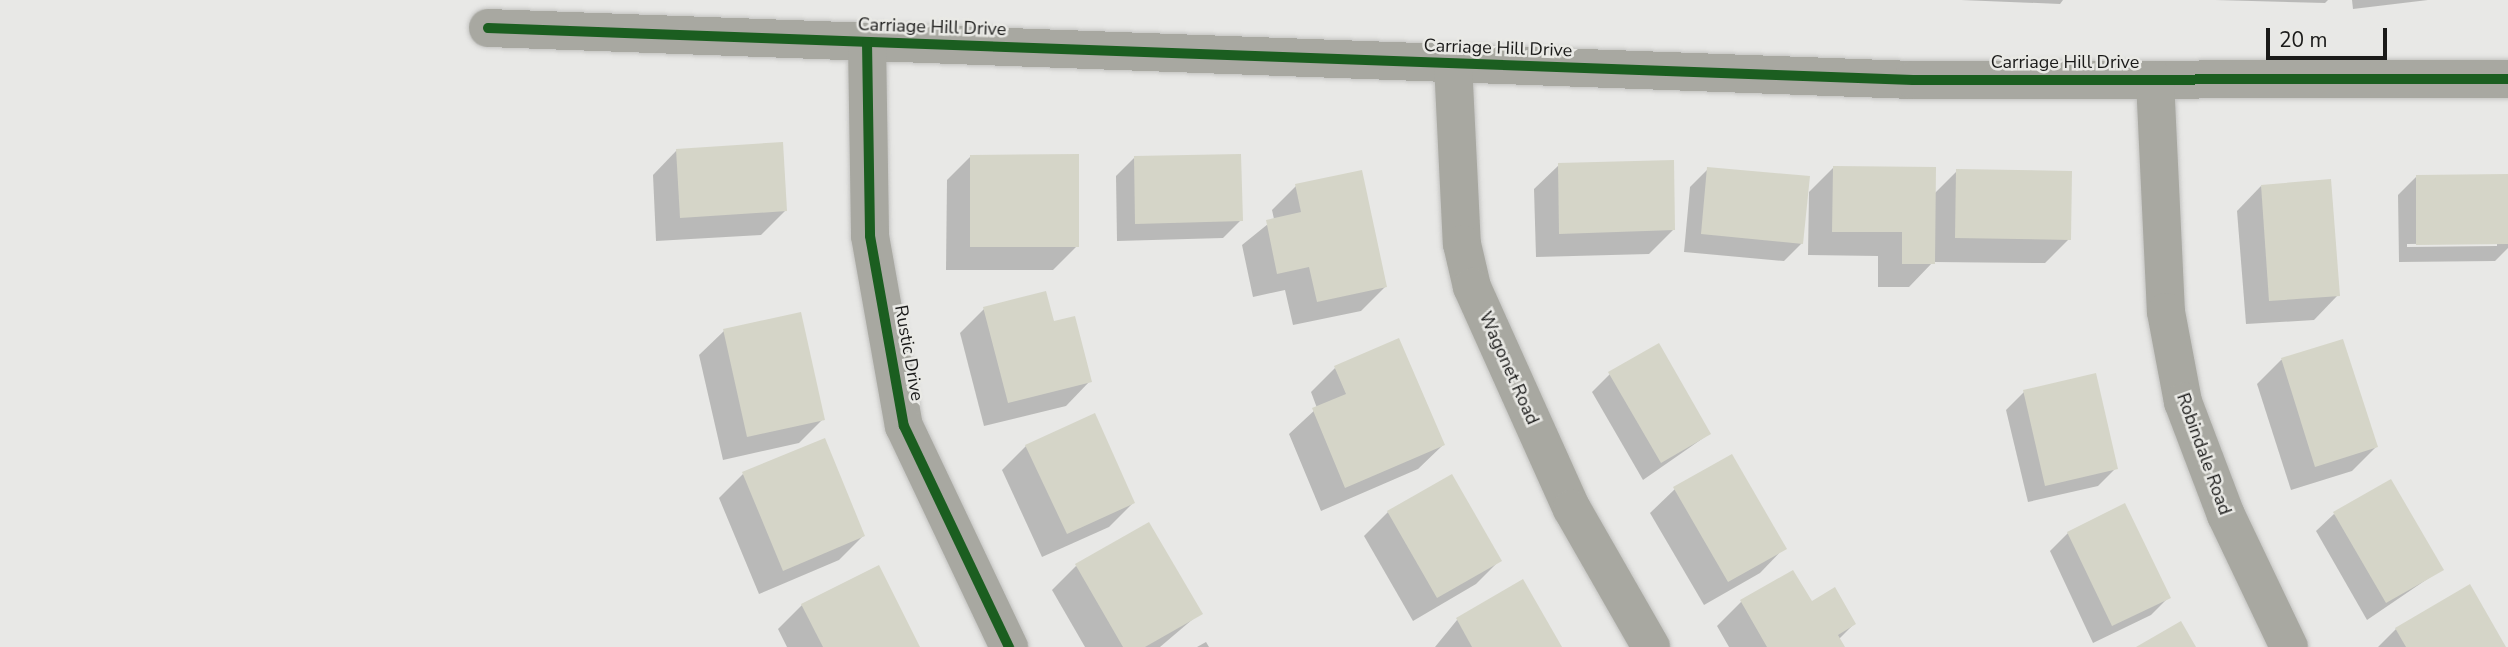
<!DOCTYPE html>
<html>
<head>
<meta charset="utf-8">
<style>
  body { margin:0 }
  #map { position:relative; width:2508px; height:647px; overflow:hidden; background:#e8e8e6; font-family:"Nunito Sans",sans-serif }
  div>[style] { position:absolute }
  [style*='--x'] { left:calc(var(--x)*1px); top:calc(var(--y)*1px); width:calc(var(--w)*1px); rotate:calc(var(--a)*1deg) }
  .shadow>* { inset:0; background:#0003 }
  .building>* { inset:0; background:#d5d5c8 }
  .roads { filter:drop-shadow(0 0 2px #c3c3c1) drop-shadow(0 0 2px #c3c3c1) }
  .street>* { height:38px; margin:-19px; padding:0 19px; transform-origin:19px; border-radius:19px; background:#a8a8a1 }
  .cycleway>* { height:10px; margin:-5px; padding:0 5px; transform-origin:5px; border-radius:5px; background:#1b5e20 }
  span { translate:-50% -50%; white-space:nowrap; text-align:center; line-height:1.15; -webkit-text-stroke:5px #e9e9e5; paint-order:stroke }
  .street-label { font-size:18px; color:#1a1a19 }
  .scale { position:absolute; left:2266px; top:28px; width:121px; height:32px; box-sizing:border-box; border:4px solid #1a1a19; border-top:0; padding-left:9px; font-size:21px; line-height:24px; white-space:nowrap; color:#1a1a19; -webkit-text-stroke:5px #e9e9e5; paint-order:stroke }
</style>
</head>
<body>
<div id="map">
  <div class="shadow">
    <i style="clip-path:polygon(1961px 0,2063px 0,2060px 4px)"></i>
    <i style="clip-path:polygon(2215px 0,2328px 0,2325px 3px)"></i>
    <i style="clip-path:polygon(2352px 0,2428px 0,2353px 9px)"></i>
    <i style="clip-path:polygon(677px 150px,785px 211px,761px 235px,656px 241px,653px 175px)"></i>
    <i style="clip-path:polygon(971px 156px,1077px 246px,1053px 270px,946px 270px,947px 180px)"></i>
    <i style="clip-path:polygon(1134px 158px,1241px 220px,1223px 238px,1117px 241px,1116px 176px)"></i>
    <i style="clip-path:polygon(1559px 165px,1673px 230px,1649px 254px,1536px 257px,1534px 189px)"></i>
    <i style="clip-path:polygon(1833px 168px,1934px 194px,1957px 171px,2069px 239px,2045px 263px,1933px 262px,1909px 287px,1878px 287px,1878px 256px,1808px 255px,1809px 192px)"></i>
    <i style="clip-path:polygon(1708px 169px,1802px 243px,1784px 261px,1684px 252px,1690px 187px)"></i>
    <i style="clip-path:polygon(evenodd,2508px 176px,2508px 248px,2495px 261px,2399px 262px,2398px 195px,2416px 177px,2508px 176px,2497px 243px,2497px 246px,2407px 247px,2407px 244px,2497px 243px)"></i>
    <i style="clip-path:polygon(1296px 186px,1385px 287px,1361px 311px,1293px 325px,1285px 290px,1253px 297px,1242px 245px,1274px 219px,1272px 210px)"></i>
    <i style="clip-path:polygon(2261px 186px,2338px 295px,2314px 320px,2246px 324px,2237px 211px)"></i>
    <i style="clip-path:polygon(984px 309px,1053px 323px,1090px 381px,1066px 406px,984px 426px,960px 333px)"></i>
    <i style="clip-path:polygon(724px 331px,823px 419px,799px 443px,723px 460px,699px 355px)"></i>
    <i style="clip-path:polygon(2342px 341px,2376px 447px,2352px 471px,2291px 490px,2257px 384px,2281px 360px)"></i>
    <i style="clip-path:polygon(1335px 368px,1443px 445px,1418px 469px,1321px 511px,1289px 434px,1317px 408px,1311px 392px)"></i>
    <i style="clip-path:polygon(1610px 374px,1709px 434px,1643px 480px,1592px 392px)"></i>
    <i style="clip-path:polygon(2024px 392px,2116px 468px,2098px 486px,2028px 502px,2006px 410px)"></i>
    <i style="clip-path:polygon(1026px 446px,1133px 503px,1109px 527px,1042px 557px,1002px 470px)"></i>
    <i style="clip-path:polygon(743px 474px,863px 536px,839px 560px,759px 594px,719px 498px)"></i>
    <i style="clip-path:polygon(1675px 489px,1784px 548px,1760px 573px,1704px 605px,1650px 513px)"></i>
    <i style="clip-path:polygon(1388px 512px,1500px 560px,1476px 584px,1413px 621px,1364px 536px)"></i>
    <i style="clip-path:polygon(2334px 514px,2442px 569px,2367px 620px,2316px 531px)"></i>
    <i style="clip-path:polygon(2068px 533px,2169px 597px,2151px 615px,2093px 643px,2050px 551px)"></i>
    <i style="clip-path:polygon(1076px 566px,1200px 613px,1160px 647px,1085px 647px,1052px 590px)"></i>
    <i style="clip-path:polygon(1523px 582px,1560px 647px,1435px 647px,1457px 620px)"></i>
    <i style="clip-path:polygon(1741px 602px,1811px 603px,1854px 624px,1838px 640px,1843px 647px,1729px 647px,1717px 626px)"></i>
    <i style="clip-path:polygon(802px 605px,918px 647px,787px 647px,778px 629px)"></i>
    <i style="clip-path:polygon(2396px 629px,2504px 647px,2378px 647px)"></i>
    <i style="clip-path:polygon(1206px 642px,1209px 647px,1197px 647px)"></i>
  </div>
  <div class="building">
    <i style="clip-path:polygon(783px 142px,787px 211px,680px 218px,676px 149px)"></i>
    <i style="clip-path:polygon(1079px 154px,1079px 247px,970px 247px,970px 155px)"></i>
    <i style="clip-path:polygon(1241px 154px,1243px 221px,1135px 224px,1134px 156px)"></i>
    <i style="clip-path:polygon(1674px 160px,1675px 230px,1559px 234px,1558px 163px)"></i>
    <i style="clip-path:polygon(1833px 166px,1936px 167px,1935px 264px,1902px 264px,1902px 232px,1832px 232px)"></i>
    <i style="clip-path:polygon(1707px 167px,1810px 176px,1803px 244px,1701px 234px)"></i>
    <i style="clip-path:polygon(1956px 169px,2072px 171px,2071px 240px,1955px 238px)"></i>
    <i style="clip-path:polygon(1362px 170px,1387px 287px,1317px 302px,1309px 267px,1277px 274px,1266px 220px,1301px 212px,1295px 184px)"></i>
    <i style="clip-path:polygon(2508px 174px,2508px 244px,2416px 245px,2416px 175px)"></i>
    <i style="clip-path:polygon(2331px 179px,2340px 296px,2269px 301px,2261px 185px)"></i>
    <i style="clip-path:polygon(1046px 291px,1054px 321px,1075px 316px,1092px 382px,1008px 403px,983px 307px)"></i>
    <i style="clip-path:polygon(801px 312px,825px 420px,747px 437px,723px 329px)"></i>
    <i style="clip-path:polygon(1399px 338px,1445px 445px,1345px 488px,1312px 408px,1346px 394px,1334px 366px)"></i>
    <i style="clip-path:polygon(2343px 339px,2378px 447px,2315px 467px,2281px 358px)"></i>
    <i style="clip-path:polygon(1659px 343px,1711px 434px,1661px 463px,1608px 372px)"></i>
    <i style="clip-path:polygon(2096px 373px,2118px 469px,2045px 486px,2023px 390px)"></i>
    <i style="clip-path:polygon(1095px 413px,1135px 503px,1067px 534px,1025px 445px)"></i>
    <i style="clip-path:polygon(825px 438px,865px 536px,783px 571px,742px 472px)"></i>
    <i style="clip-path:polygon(1732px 454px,1787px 549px,1728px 582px,1673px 487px)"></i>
    <i style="clip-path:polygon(1452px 474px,1502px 561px,1437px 598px,1387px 511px)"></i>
    <i style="clip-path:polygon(2391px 479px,2444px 570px,2386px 603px,2333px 512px)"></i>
    <i style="clip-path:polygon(2125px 503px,2171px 598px,2112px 626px,2067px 532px)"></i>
    <i style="clip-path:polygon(1149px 522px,1203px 614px,1145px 647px,1123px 647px,1075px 564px)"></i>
    <i style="clip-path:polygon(879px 565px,920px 647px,823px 647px,801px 604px)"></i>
    <i style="clip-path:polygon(1793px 570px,1812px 601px,1835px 587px,1856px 624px,1838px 635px,1845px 647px,1767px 647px,1740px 600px)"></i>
    <i style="clip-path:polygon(1523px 579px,1562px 647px,1472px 647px,1456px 618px)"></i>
    <i style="clip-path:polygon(2470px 584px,2506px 647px,2406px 647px,2395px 628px)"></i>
    <i style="clip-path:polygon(2181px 621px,2196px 647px,2136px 647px)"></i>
  </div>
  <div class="roads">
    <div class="street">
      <i style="--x:488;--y:28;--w:1426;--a:2.09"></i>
      <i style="--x:1913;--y:80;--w:595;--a:-0.1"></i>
      <i style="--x:867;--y:42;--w:194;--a:89.1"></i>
      <i style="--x:870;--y:236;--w:193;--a:79.9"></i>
      <i style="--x:904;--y:426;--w:245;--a:64.6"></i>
      <i style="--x:1453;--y:63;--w:181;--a:87.2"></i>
      <i style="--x:1462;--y:244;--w:44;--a:76.9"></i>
      <i style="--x:1472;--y:287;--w:243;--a:65.8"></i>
      <i style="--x:1572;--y:509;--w:159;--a:60.2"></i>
      <i style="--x:2155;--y:80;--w:232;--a:87.3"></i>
      <i style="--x:2166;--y:312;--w:92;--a:79.3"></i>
      <i style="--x:2183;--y:402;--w:121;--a:69.2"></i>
      <i style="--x:2226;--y:515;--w:146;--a:64.5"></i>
    </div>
  </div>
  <div class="cycleway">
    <i style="--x:488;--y:28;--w:1426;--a:2.09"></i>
    <i style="--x:1913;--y:80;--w:595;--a:-0.1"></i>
    <i style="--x:867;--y:42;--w:194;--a:89.1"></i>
    <i style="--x:870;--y:236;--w:193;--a:79.9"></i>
    <i style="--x:904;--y:426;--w:245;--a:64.6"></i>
  </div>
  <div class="street-label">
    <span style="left:932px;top:27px;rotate:2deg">Carriage Hill Drive</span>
    <span style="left:1498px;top:48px;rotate:2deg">Carriage Hill Drive</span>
    <span style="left:2065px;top:62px">Carriage Hill Drive</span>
    <span style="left:909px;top:353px;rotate:80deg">Rustic Drive</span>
    <span style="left:1509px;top:368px;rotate:66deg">Wagonet Road</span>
    <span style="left:2204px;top:454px;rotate:70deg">Robindale Road</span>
  </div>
  <div class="scale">20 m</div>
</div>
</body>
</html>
